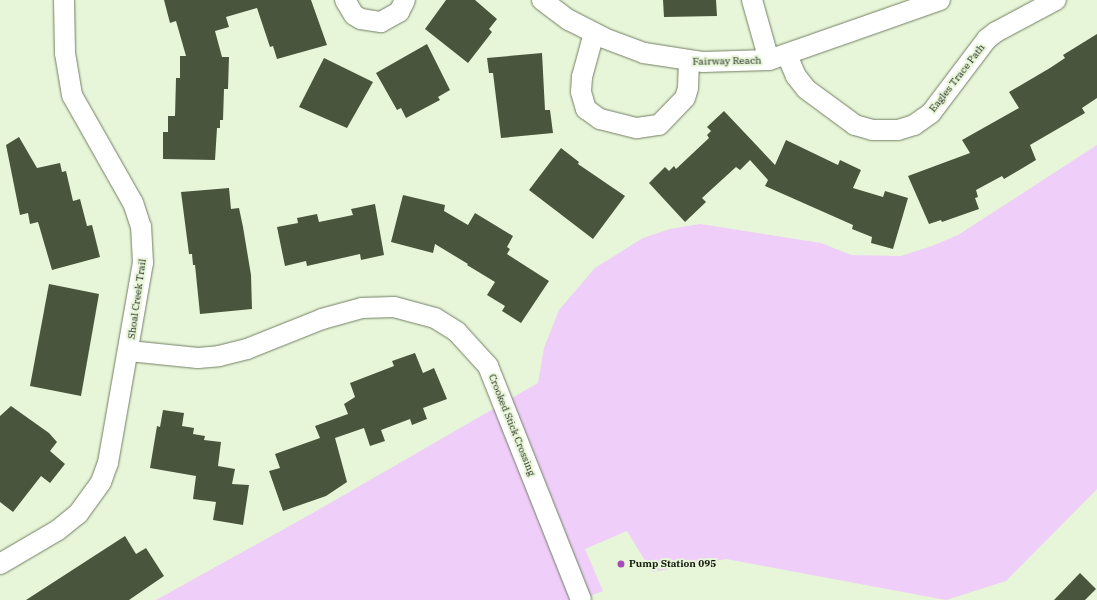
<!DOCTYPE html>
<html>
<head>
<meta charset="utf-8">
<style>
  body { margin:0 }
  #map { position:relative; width:1097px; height:600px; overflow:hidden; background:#e7f6d8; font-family:"IBM Plex Serif",serif }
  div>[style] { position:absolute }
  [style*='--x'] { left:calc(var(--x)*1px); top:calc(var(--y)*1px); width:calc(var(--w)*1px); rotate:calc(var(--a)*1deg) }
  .green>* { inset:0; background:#efcef9 }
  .building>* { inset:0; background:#4a553d }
  .roads { filter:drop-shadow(0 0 1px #727e64) drop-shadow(0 0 1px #727e64) }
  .minor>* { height:20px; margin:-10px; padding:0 10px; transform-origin:10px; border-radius:10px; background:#fff }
  .dots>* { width:11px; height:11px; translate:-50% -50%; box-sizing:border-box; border:2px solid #e7f6d8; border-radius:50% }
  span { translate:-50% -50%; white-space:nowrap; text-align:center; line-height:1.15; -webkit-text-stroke:4px #e7f6d8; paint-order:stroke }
  .street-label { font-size:10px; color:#151a0f }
  .poi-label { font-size:10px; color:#151a0f; font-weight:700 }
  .left { translate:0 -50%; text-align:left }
</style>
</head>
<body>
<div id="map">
  <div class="green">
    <i style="clip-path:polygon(1097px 145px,1097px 489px,1006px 581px,946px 600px,726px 559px,652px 572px,627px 531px,585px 549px,603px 591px,580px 600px,156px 600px,311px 514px,538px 383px,544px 348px,559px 310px,595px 268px,643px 238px,670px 229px,700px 224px,821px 243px,851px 255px,901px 256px,932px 246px,958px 235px)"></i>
  </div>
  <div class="building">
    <i style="clip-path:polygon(164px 0,311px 0,327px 45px,277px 59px,273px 46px,270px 47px,257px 8px,226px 17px,229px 27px,215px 31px,222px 57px,229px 57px,228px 89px,224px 89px,223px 120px,220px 120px,220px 128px,217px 128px,215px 160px,163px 159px,163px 132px,168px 132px,168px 116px,175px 116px,176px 78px,180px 78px,180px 56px,186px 56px,176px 21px,170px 23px)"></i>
    <i style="clip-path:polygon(446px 0,475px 0,497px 19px,489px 29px,492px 32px,468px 63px,425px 29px)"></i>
    <i style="clip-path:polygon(663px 0,716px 0,717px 16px,664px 17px)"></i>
    <i style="clip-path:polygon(1097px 34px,1097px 98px,1082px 108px,1085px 113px,1030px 145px,1036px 160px,1004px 179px,1002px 176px,976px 190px,978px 197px,975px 198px,979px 209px,942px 222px,941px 220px,929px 224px,908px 176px,970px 153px,962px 140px,1019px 108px,1009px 92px,1050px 68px,1065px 58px,1063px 55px)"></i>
    <i style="clip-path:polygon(427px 44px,450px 90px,438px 97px,440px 100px,406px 118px,401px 108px,397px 110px,376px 73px)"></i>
    <i style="clip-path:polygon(542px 53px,545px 110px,550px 110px,553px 133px,501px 138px,493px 73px,489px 73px,487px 58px)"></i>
    <i style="clip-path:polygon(324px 58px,373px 82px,347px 128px,299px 107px)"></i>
    <i style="clip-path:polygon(724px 111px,775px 165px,786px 140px,838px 165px,840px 160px,861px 170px,853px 188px,883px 197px,885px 191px,908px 198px,893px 249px,871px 243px,872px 237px,852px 229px,853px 225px,765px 186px,768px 180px,750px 160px,740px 170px,736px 167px,702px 198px,706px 202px,685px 222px,649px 183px,665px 167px,669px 171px,674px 166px,676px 169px,709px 138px,707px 135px,711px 131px,707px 127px)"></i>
    <i style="clip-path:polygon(19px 137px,37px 168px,60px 163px,62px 172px,66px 171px,73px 201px,80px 199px,87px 226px,92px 225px,100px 257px,52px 270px,38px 222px,30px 224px,28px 213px,20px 215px,6px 145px)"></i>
    <i style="clip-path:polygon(561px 148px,579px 162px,578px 164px,625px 196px,593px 239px,529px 190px)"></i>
    <i style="clip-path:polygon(229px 188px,231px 209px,239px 208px,243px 227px,251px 275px,252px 309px,200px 314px,195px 265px,193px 265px,192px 254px,189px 254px,181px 192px)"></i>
    <i style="clip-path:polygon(403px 195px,445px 205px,444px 211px,468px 225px,475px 213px,513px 236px,507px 247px,510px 249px,507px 254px,549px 281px,521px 323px,502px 311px,505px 306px,487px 295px,495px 282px,467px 265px,468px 264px,435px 244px,433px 253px,391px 242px)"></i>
    <i style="clip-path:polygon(375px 204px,384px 255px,361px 260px,360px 254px,307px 266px,306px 261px,285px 266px,277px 227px,298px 223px,297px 218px,317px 214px,319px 222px,353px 215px,351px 209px)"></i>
    <i style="clip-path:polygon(49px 284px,99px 294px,81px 396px,30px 386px)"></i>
    <i style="clip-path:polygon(415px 353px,423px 373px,434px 368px,447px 399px,423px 408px,427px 419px,412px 425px,410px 419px,381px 430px,385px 441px,370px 446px,364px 428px,335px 438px,347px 482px,326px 496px,283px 511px,269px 471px,280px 468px,275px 454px,320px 438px,315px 426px,348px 414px,344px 404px,355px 397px,350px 383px,394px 366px,392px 361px)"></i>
    <i style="clip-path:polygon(11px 406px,49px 433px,57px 442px,50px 451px,65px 464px,50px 483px,41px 476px,13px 512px,0 502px,0 416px)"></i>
    <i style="clip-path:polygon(163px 410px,184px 413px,182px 426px,194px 428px,193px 434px,205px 436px,204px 440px,221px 442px,218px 466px,235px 469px,232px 484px,249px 485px,243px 525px,213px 520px,216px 502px,193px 499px,196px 476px,150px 468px,157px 426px,160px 427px)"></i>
    <i style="clip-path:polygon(125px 536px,136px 554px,146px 548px,164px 576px,129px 600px,26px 600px)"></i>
    <i style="clip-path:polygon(1080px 573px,1096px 589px,1085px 600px,1054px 600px)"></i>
  </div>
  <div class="roads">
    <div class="minor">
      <i style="--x:345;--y:0;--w:17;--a:59"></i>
      <i style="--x:354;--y:15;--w:8;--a:30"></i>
      <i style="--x:361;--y:19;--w:20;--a:9"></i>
      <i style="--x:381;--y:22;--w:21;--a:-29"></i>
      <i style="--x:399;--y:12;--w:13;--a:-63"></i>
      <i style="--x:542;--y:0;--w:34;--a:37"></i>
      <i style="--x:569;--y:20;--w:39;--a:27"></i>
      <i style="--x:604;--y:38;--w:43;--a:20.6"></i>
      <i style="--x:644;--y:53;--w:60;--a:8.7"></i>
      <i style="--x:703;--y:62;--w:66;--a:-1.7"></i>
      <i style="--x:769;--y:60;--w:181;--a:-19.3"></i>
      <i style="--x:752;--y:0;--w:62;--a:74.2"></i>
      <i style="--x:594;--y:33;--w:46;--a:105.3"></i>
      <i style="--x:582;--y:77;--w:15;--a:94"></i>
      <i style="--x:581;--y:92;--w:18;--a:74"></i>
      <i style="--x:586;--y:109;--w:17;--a:36"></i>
      <i style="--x:600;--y:119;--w:38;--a:14"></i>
      <i style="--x:637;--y:128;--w:22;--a:-8"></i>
      <i style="--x:659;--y:125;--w:37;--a:-46"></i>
      <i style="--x:685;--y:98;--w:10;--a:-73"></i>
      <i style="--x:688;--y:88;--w:26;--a:-88"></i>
      <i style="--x:787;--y:55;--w:23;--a:67"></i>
      <i style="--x:796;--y:76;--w:16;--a:52"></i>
      <i style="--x:806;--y:89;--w:61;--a:36.3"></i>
      <i style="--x:855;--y:125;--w:18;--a:16"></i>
      <i style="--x:872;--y:130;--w:26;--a:0"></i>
      <i style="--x:898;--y:130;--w:17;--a:-17"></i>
      <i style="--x:914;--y:125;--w:21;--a:-35"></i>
      <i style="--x:931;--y:113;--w:93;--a:-52.9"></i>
      <i style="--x:987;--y:39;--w:11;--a:-38"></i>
      <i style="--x:996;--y:32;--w:68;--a:-28.1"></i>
      <i style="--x:129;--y:351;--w:69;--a:5.8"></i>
      <i style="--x:198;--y:358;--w:21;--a:-5"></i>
      <i style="--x:219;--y:356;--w:29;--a:-14"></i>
      <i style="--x:247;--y:349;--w:81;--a:-21.8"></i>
      <i style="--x:322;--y:319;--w:41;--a:-15.4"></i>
      <i style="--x:362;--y:308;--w:32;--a:-2"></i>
      <i style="--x:394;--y:307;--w:42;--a:15"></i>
      <i style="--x:435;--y:318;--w:26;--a:32"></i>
      <i style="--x:457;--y:332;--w:46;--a:47.6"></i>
      <i style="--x:488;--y:366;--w:252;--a:68.3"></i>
      <i style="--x:0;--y:564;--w:67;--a:-30.4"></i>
      <i style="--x:58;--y:530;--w:26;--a:-39"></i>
      <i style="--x:78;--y:514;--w:39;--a:-54"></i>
      <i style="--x:101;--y:482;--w:20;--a:-70"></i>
      <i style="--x:108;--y:463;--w:203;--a:-80.1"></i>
      <i style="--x:143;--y:263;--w:36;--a:-93"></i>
      <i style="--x:141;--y:227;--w:25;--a:-108"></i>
      <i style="--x:133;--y:203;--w:124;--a:-119.5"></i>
      <i style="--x:72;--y:95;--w:43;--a:-99.5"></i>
      <i style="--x:65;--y:53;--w:53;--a:-91.1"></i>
    </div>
  </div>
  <div class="dots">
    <i style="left:621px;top:564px;background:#a44dba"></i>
  </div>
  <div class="street-label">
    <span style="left:727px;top:61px;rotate:-1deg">Fairway Reach</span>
    <span style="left:957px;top:78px;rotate:-52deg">Eagles Trace Path</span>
    <span style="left:137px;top:299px;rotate:-82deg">Shoal Creek Trail</span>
    <span style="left:512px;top:425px;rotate:68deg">Crooked Stick Crossing</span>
  </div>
  <div class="poi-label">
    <span class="left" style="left:629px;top:564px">Pump Station 095</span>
  </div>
</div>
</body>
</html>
